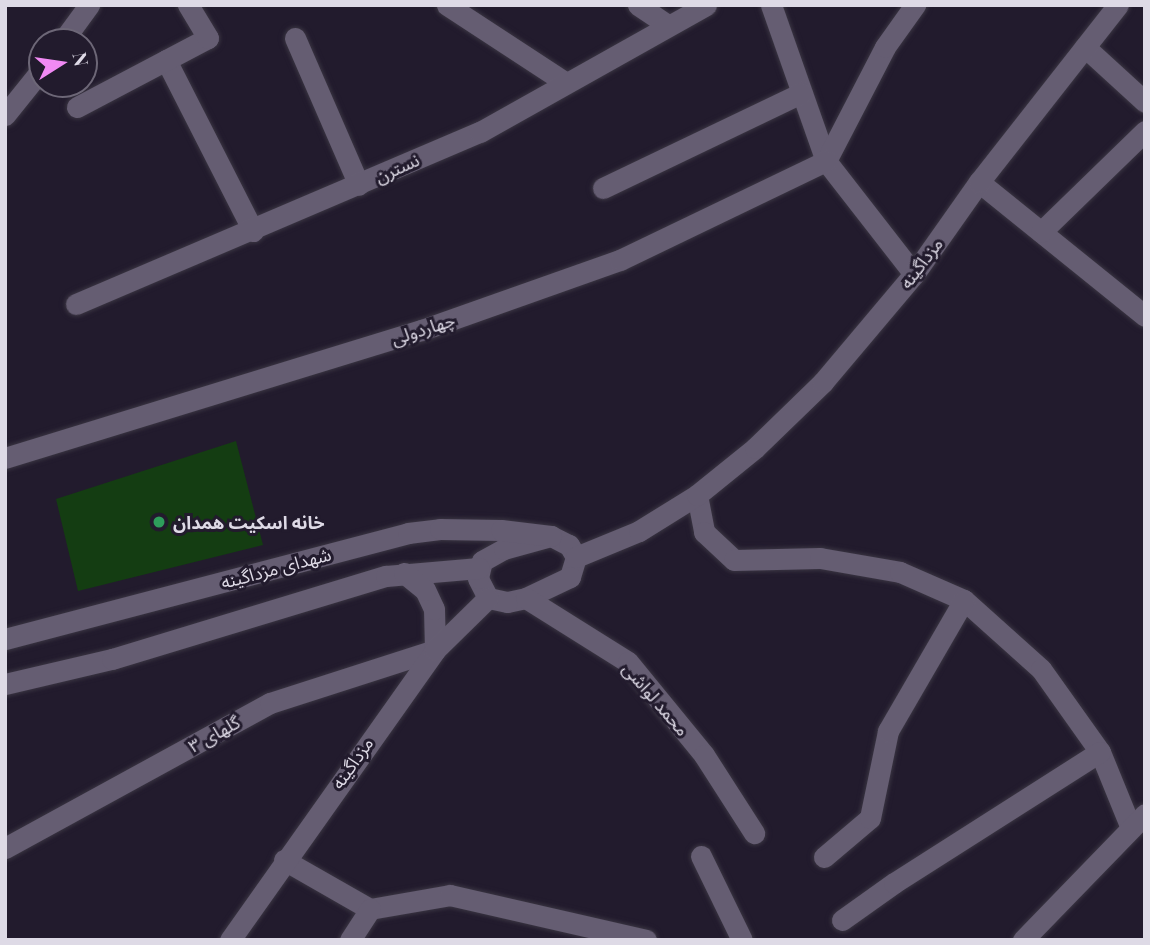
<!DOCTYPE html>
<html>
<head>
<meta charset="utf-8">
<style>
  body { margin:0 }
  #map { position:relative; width:1150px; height:945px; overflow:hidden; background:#221b2d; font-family:"Playfair Display","Noto Sans Arabic",serif }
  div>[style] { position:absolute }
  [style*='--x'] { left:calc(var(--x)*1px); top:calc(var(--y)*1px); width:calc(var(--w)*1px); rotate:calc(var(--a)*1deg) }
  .green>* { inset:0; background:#143d12 }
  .roads { filter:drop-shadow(0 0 2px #3a3542) drop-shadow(0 0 2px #3a3542) }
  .minor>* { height:21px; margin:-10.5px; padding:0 10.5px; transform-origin:10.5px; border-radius:10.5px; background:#655d72 }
  .dots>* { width:19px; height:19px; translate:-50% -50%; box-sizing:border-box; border:4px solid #221b2d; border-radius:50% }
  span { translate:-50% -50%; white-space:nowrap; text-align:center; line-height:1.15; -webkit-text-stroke:6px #221b2d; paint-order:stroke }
  .street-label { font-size:18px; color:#dedae6 }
  .poi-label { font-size:18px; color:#dedae6; font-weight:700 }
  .left { translate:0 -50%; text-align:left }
  .frame { position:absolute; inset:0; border:7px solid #dedae6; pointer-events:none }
  .north { position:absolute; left:28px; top:28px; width:70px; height:70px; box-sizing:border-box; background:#221b2d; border:2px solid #6d6777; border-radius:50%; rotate:78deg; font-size:19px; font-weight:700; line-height:28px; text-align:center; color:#dedae6 }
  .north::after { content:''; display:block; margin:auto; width:24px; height:32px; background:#f18af4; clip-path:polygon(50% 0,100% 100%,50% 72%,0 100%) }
</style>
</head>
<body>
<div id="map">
  <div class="green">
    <i style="clip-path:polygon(236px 441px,263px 545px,78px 591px,56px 499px)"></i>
  </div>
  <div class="roads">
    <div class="minor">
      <i style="--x:447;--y:5;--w:142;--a:33.2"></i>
      <i style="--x:638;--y:5;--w:36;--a:34"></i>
      <i style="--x:771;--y:5;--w:165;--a:70.6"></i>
      <i style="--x:826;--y:161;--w:143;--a:52.1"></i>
      <i style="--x:295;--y:38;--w:160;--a:66.5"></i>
      <i style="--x:62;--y:42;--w:46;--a:-53.9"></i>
      <i style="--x:1085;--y:47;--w:81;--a:42.5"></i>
      <i style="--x:166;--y:60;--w:192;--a:63"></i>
      <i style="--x:77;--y:107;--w:148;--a:-27.8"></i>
      <i style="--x:208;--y:38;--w:39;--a:-121"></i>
      <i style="--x:5;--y:115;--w:59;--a:-51.2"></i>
      <i style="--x:826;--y:161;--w:128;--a:-62.6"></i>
      <i style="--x:885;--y:47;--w:52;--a:-54.5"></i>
      <i style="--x:979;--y:182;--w:213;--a:38.9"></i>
      <i style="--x:603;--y:188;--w:220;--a:-25.6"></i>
      <i style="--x:1041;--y:232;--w:145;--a:-44.2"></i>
      <i style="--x:76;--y:304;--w:439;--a:-23.1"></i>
      <i style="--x:480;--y:132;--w:259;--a:-29.3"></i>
      <i style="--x:5;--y:458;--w:436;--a:-17.1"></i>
      <i style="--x:422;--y:330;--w:210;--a:-19.5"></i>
      <i style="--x:620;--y:260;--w:229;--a:-25.7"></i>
      <i style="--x:697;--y:495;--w:38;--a:79"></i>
      <i style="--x:704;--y:532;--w:41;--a:43"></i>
      <i style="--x:734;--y:560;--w:86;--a:-1.3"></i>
      <i style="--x:820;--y:558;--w:81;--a:9.9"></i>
      <i style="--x:900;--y:572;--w:70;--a:23.6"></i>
      <i style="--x:964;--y:600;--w:103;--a:41.9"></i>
      <i style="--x:1041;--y:669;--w:102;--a:54.6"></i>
      <i style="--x:1100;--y:752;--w:82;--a:67.8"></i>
      <i style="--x:551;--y:536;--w:20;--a:27"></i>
      <i style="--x:569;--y:545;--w:14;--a:60"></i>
      <i style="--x:576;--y:557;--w:21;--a:107"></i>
      <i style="--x:570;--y:577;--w:49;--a:154.5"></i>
      <i style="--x:526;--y:598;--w:19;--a:168"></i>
      <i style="--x:507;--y:602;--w:19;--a:-168"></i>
      <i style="--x:488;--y:598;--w:22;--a:-117"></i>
      <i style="--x:478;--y:578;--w:17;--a:-77"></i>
      <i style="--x:482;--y:561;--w:25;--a:-29"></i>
      <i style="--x:504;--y:549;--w:49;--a:-15.5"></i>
      <i style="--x:576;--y:557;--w:68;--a:-22.4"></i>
      <i style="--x:639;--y:531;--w:68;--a:-31.8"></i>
      <i style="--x:697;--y:495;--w:75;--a:-39"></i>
      <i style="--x:755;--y:448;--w:95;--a:-44.1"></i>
      <i style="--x:823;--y:382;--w:141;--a:-49.9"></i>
      <i style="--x:914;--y:274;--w:113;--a:-54.8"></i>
      <i style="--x:979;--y:182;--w:225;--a:-51.9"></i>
      <i style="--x:526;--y:598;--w:120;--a:32.1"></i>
      <i style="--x:628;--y:662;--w:120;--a:50.7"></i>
      <i style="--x:704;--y:755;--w:93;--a:57.3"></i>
      <i style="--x:5;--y:639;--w:417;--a:-14.7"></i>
      <i style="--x:408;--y:533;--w:32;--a:-7"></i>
      <i style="--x:440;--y:529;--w:61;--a:0.9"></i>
      <i style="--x:501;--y:530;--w:50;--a:6.8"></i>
      <i style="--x:5;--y:684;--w:110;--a:-13.2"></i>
      <i style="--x:112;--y:659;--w:286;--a:-16.9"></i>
      <i style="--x:386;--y:576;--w:93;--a:-4.9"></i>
      <i style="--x:5;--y:848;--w:302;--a:-28.7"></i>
      <i style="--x:270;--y:703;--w:173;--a:-17.8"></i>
      <i style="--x:435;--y:650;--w:41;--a:-91.4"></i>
      <i style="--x:434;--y:609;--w:21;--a:-115"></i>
      <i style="--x:425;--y:590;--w:27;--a:-141"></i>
      <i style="--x:701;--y:856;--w:93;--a:64"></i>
      <i style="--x:824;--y:857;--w:60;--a:-40.3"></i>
      <i style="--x:870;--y:818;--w:89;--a:-78.3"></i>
      <i style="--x:888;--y:731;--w:151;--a:-59.9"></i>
      <i style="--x:284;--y:860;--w:99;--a:29.7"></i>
      <i style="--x:370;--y:909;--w:81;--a:-9.9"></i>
      <i style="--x:450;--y:895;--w:201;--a:12.9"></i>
      <i style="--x:842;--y:920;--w:64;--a:-35.4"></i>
      <i style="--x:894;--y:883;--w:244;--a:-32.5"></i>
      <i style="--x:230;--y:940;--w:355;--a:-54.7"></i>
      <i style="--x:435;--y:650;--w:74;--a:-44.5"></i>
      <i style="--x:350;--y:940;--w:37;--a:-57"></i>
      <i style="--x:1023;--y:940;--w:175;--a:-45.9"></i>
    </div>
  </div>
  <div class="dots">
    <i style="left:159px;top:522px;background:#2e9e5b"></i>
  </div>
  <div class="street-label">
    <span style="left:397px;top:168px;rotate:-24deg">نسترن</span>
    <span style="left:921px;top:263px;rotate:-53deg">مزداگینه</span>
    <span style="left:423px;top:329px;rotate:-18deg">چهاردولی</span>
    <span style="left:276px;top:568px;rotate:-15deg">شهدای مزداگینه</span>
    <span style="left:656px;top:699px;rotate:49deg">محمد لواشی</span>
    <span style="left:214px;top:734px;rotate:-29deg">گلهای ۳</span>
    <span style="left:352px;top:763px;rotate:-55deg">مزداگینه</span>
  </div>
  <div class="poi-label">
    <span class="left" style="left:173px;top:522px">خانه اسكيت همدان</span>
  </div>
  <div class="frame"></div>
  <div class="north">N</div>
</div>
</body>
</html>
